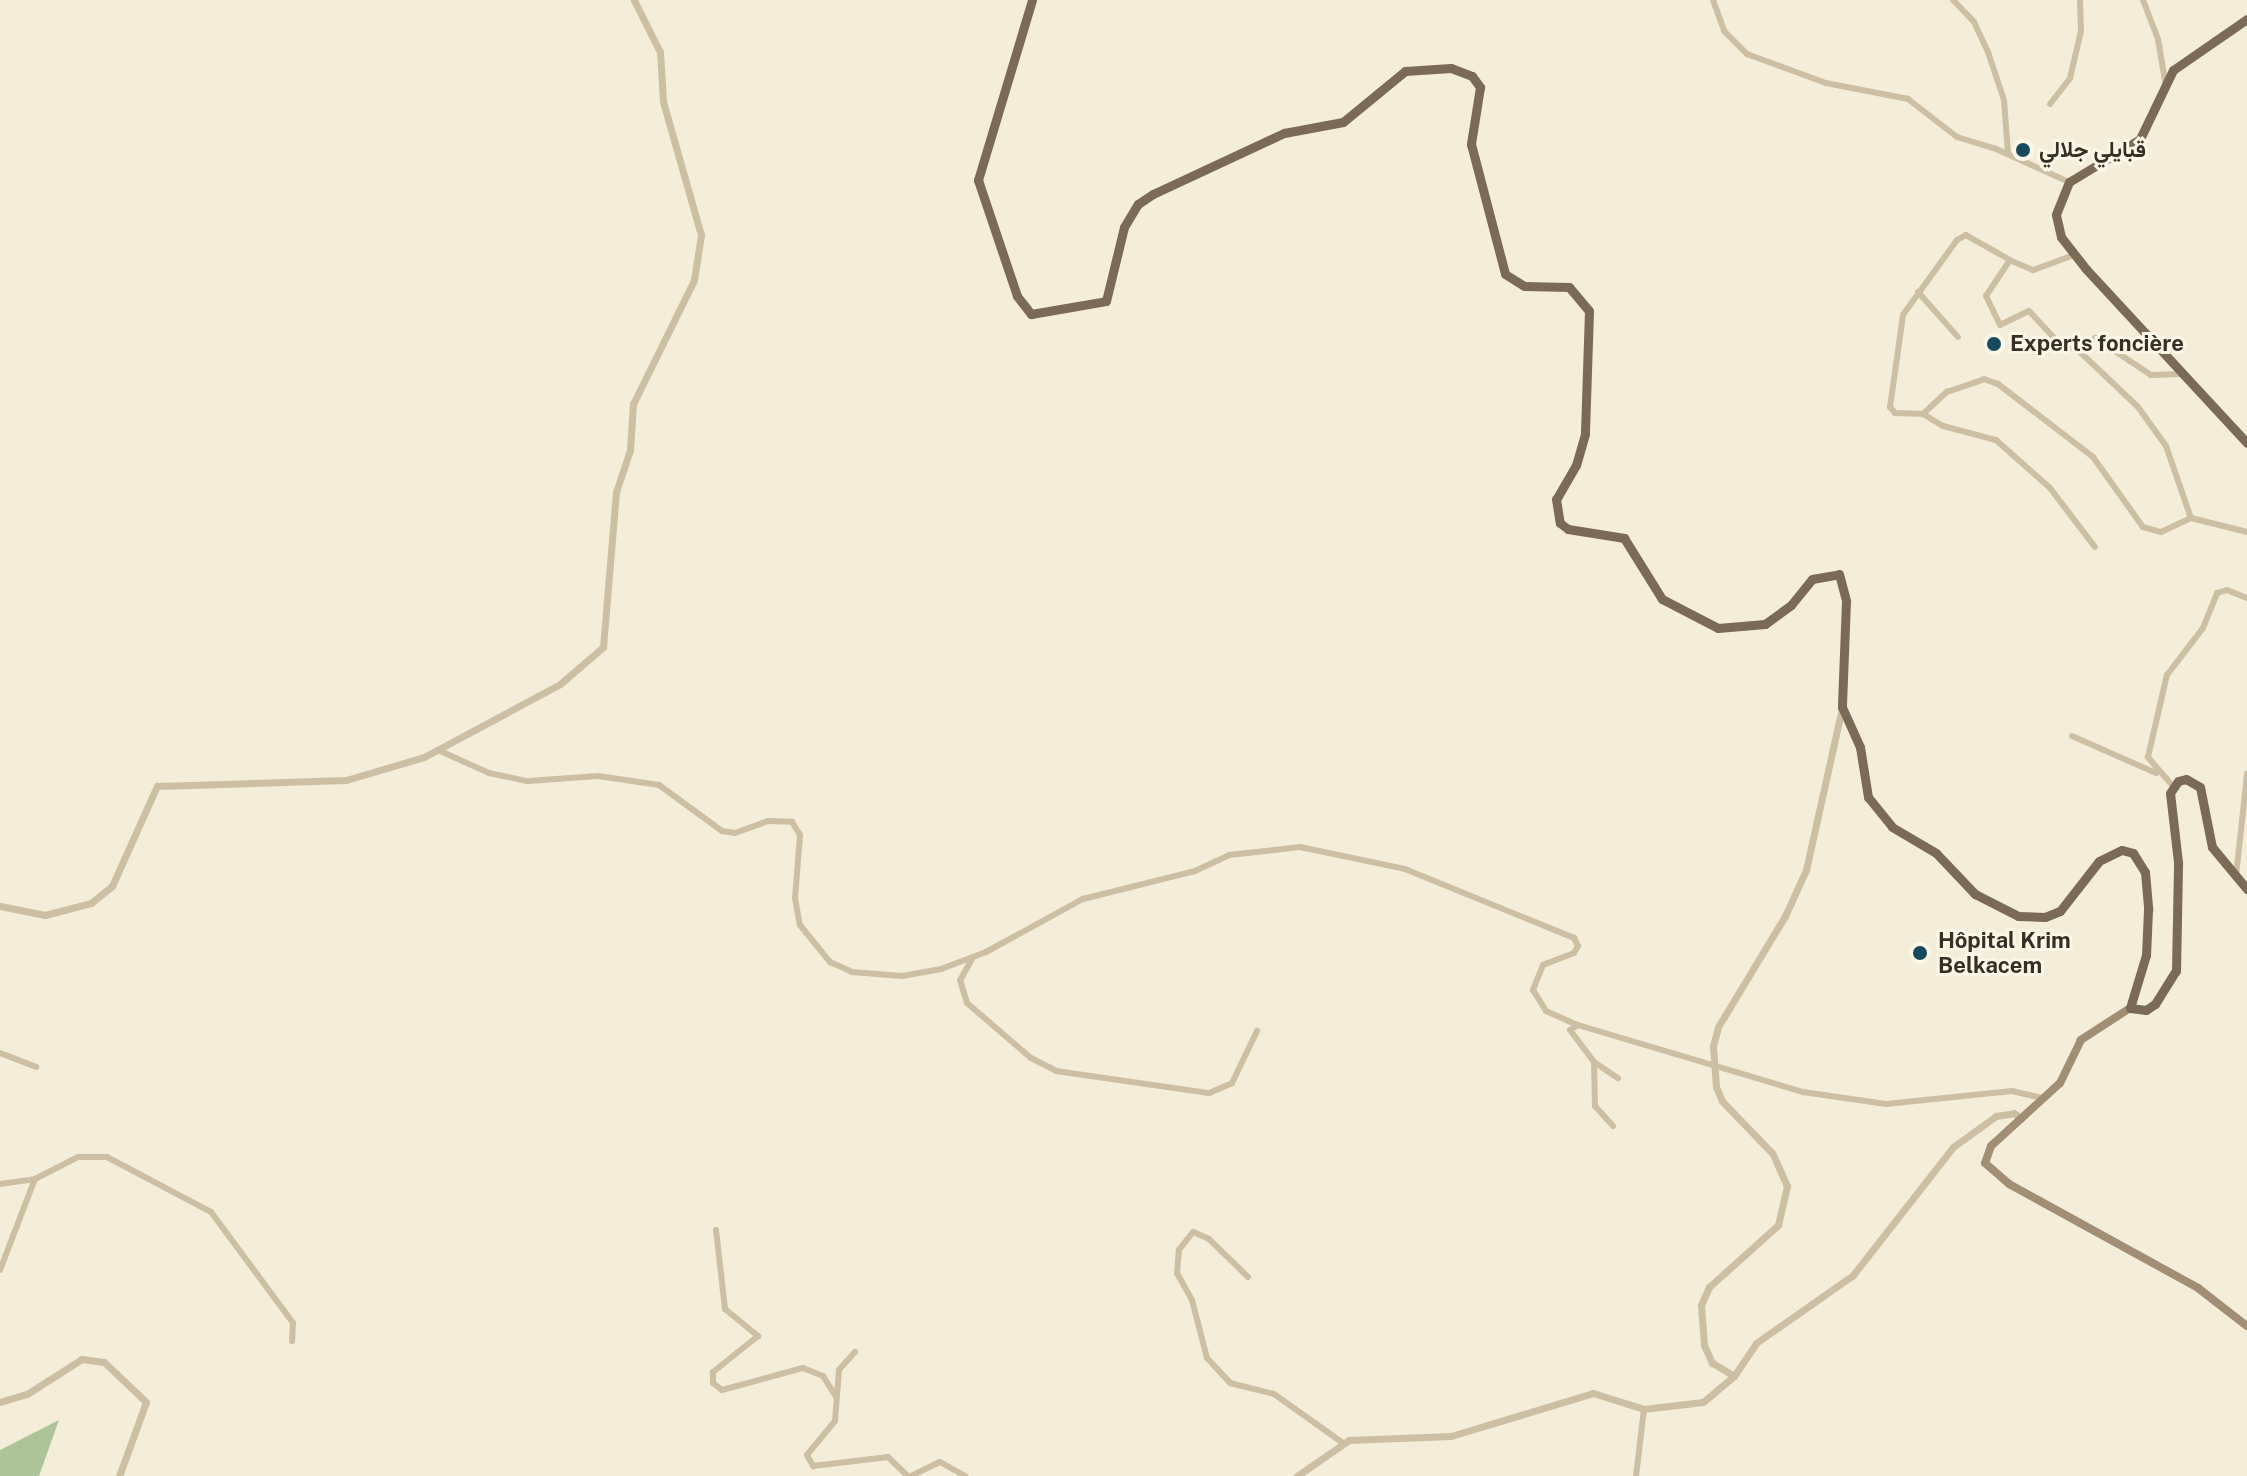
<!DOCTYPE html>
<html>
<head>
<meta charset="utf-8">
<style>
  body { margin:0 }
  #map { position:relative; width:2247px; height:1476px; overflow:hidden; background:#f4edd9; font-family:"Public Sans",Vazirmatn,sans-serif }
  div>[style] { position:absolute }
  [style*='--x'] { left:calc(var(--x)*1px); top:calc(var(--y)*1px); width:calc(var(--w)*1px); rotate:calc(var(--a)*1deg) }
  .green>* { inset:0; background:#acc498 }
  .minor>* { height:6px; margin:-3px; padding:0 3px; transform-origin:3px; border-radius:3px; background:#cdbfa4 }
  .tertiary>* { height:7px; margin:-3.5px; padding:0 3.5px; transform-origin:3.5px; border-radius:3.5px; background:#cdbfa4 }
  .secondary>* { height:8px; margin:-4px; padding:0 4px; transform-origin:4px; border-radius:4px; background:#a18e75 }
  .primary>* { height:9px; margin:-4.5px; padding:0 4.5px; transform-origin:4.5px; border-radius:4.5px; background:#7b6a56 }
  .dots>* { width:22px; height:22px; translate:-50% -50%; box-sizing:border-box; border:4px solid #fbf6e6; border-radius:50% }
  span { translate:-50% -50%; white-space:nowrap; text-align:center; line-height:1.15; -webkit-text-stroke:6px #fbf6e6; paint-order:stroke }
  .poi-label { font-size:22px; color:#372f26; font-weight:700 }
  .left { translate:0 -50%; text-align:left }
</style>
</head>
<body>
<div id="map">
  <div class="green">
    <i style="clip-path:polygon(59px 1420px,39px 1476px,0 1476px,0 1450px)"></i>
  </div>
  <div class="minor">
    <i style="--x:1713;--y:0;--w:33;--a:70"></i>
    <i style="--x:1724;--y:31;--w:33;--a:45"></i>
    <i style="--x:1747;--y:54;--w:84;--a:20.2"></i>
    <i style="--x:1826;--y:83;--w:84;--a:11"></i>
    <i style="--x:1908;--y:99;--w:62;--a:37.8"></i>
    <i style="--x:1957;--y:137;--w:39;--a:17"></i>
    <i style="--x:1994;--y:148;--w:82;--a:24.4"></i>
    <i style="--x:1953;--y:0;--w:30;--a:46"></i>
    <i style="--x:1974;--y:22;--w:33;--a:65"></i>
    <i style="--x:1988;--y:52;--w:51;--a:71.6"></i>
    <i style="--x:2004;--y:100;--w:53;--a:85.7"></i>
    <i style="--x:2143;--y:0;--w:42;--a:69"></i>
    <i style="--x:2158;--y:39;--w:43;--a:80.5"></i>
    <i style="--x:2050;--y:104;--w:33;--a:-52"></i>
    <i style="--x:2070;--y:78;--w:48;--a:-76.8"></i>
    <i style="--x:2081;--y:31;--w:31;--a:-92"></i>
    <i style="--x:2074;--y:255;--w:44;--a:159.9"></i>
    <i style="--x:2033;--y:270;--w:25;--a:-157"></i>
    <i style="--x:2010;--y:260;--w:43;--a:123.7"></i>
    <i style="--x:1986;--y:296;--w:32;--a:64"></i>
    <i style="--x:2000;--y:325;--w:32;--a:-26"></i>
    <i style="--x:2029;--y:311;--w:40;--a:47"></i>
    <i style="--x:2056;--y:340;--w:25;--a:26"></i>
    <i style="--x:2010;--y:260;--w:51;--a:-150.4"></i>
    <i style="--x:1966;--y:235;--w:10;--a:151"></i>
    <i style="--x:1957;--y:240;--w:92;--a:125.8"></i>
    <i style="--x:1903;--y:315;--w:93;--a:98"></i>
    <i style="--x:1890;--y:407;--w:8;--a:50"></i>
    <i style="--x:1895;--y:413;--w:28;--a:2"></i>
    <i style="--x:1923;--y:414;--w:33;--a:-43"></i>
    <i style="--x:1947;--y:392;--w:39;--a:-19"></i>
    <i style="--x:1984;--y:379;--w:15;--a:20"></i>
    <i style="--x:1998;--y:384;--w:120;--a:37.5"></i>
    <i style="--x:2093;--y:457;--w:86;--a:54.5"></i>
    <i style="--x:2143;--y:527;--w:19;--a:16"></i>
    <i style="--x:2161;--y:532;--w:33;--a:-25"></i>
    <i style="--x:1918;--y:292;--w:60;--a:48.4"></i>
    <i style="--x:2183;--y:374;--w:32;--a:178"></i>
    <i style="--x:2151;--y:375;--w:67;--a:-146.5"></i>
    <i style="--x:2095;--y:338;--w:21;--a:141"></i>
    <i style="--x:2079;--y:351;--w:81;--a:43.5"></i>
    <i style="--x:2138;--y:407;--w:48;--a:54.3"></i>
    <i style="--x:2166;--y:446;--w:76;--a:70.9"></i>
    <i style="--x:2191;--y:518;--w:58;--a:14"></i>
    <i style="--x:1923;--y:414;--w:23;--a:31"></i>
    <i style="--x:1943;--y:426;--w:55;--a:14.8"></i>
    <i style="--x:1996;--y:440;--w:72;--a:41.6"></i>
    <i style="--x:2050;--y:488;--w:74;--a:52.7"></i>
    <i style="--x:2072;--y:736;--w:92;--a:23.8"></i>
    <i style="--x:438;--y:750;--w:56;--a:24.3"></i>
    <i style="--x:489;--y:773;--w:40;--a:12"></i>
    <i style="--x:528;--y:781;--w:70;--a:-4.1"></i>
    <i style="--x:598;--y:776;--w:62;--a:8.4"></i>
    <i style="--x:659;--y:785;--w:78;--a:36.1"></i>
    <i style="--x:722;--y:831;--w:13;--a:9"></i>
    <i style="--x:735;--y:833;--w:35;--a:-20"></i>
    <i style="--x:768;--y:821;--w:24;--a:2"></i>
    <i style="--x:792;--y:822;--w:15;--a:58"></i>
    <i style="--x:800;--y:835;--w:63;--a:94.5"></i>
    <i style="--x:795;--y:898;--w:27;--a:80"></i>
    <i style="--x:800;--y:925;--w:48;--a:51"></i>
    <i style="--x:830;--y:962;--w:24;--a:24"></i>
    <i style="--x:852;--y:972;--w:50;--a:4.6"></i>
    <i style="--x:902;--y:976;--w:40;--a:-10"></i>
    <i style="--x:941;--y:969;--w:48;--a:-20.7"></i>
    <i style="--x:986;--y:952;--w:111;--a:-28.7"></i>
    <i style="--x:1083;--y:899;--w:115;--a:-14"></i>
    <i style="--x:1195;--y:871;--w:38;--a:-25"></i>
    <i style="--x:1229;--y:855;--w:71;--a:-6.4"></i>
    <i style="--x:1300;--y:847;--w:107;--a:11.8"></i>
    <i style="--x:1405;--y:869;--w:183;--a:22.2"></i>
    <i style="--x:1574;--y:938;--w:9;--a:63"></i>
    <i style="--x:1578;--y:946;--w:8;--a:120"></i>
    <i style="--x:1574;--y:953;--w:33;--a:159"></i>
    <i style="--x:1543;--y:965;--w:27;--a:112"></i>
    <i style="--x:1533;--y:990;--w:25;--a:58"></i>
    <i style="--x:1546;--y:1011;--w:35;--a:24"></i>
    <i style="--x:1578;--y:1025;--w:235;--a:16.6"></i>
    <i style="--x:1803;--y:1092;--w:84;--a:8.2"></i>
    <i style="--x:1886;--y:1104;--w:127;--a:-5.9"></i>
    <i style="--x:2012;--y:1091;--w:32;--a:13"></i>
    <i style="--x:2172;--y:785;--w:37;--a:-131"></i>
    <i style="--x:2148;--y:757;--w:84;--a:-77"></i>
    <i style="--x:2167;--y:675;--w:59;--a:-52.5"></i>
    <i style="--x:2203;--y:628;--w:38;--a:-68"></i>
    <i style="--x:2217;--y:593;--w:10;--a:-17"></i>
    <i style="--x:2227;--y:590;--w:22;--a:22"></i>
    <i style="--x:2236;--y:876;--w:103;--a:-83.8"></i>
    <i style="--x:973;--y:957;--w:26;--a:119"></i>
    <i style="--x:960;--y:980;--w:24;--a:73"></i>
    <i style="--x:967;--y:1003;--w:84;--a:40.7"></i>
    <i style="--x:1031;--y:1058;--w:28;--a:27"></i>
    <i style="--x:1056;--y:1071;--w:155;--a:8.2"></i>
    <i style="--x:1209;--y:1093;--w:25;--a:-23"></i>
    <i style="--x:1232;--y:1083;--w:58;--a:-64.3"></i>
    <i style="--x:1578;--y:1025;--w:9;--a:148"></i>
    <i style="--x:1570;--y:1030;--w:40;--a:53"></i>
    <i style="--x:1594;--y:1062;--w:44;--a:88.7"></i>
    <i style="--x:1595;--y:1106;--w:27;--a:48"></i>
    <i style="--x:0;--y:1053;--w:39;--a:21"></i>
    <i style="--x:1594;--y:1062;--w:29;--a:34"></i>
    <i style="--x:0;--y:1184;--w:35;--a:-8"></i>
    <i style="--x:35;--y:1179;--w:48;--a:-27.1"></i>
    <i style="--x:78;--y:1157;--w:29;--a:0"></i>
    <i style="--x:107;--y:1157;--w:118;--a:27.9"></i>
    <i style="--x:211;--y:1212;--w:138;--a:53.5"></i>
    <i style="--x:293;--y:1323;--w:18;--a:93"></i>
    <i style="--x:716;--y:1230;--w:80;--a:83.5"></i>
    <i style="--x:725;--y:1309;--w:43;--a:39.3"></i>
    <i style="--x:758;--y:1336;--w:58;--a:141.3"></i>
    <i style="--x:713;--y:1372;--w:11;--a:90"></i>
    <i style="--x:713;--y:1383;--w:11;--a:38"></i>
    <i style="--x:722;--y:1390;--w:84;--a:-15.2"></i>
    <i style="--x:803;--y:1368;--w:22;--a:22"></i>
    <i style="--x:823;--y:1376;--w:22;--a:58"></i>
    <i style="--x:0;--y:1270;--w:97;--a:-69"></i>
    <i style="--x:1248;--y:1277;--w:54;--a:-135.7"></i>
    <i style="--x:1209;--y:1239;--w:17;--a:-156"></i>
    <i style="--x:1193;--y:1232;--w:23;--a:128"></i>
    <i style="--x:1179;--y:1250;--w:23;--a:95"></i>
    <i style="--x:1177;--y:1273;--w:31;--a:61"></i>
    <i style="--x:1192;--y:1300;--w:60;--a:75.5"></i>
    <i style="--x:1207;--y:1358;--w:34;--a:47"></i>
    <i style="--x:1230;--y:1383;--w:45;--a:14"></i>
    <i style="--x:1274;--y:1394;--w:85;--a:35.4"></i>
    <i style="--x:855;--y:1352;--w:24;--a:132"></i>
    <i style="--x:839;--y:1370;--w:51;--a:94.5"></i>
    <i style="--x:835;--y:1421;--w:44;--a:129.5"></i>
    <i style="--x:807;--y:1455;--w:13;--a:61"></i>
    <i style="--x:813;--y:1466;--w:76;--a:-6.8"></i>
    <i style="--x:888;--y:1457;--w:28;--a:44"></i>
    <i style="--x:911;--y:1476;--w:32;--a:-26"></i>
    <i style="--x:940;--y:1462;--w:29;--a:29"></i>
    <i style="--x:1636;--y:1476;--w:67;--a:-83.2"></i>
  </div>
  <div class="tertiary">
    <i style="--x:0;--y:906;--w:46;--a:11.3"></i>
    <i style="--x:45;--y:915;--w:48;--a:-14.6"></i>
    <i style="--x:91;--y:903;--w:27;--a:-39"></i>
    <i style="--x:112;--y:886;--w:110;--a:-65.8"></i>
    <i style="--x:157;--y:786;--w:189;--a:-1.8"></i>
    <i style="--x:346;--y:780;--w:81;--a:-16.4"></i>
    <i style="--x:424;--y:757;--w:154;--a:-28.2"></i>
    <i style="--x:560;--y:684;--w:57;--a:-40.7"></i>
    <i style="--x:603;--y:647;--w:156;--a:-85.2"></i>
    <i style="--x:616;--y:492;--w:44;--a:-71.6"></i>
    <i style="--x:630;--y:450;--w:46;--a:-86.3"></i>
    <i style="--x:633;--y:404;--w:138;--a:-63.8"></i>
    <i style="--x:694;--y:280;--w:46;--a:-81.2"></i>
    <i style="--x:701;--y:235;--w:138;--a:-105.9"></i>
    <i style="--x:663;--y:102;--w:50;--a:-93.4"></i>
    <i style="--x:660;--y:52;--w:58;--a:-116.6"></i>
    <i style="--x:1734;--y:1376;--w:26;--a:-149"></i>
    <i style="--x:1712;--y:1363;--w:20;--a:-114"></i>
    <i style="--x:1704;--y:1345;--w:40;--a:-94.3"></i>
    <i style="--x:1701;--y:1305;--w:20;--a:-66"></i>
    <i style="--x:1709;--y:1287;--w:93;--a:-41.9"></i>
    <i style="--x:1778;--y:1225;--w:40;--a:-77"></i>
    <i style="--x:1787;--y:1186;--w:36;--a:-114"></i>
    <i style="--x:1772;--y:1153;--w:72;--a:-133.9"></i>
    <i style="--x:1722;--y:1101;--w:15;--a:-113"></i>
    <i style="--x:1716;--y:1087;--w:41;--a:-94.2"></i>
    <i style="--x:1713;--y:1046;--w:20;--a:-75"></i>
    <i style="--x:1718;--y:1027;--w:130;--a:-58.9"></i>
    <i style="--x:1785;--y:916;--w:51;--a:-65.5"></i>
    <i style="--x:1806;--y:870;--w:167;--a:-77.5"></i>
    <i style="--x:0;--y:1402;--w:28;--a:-17"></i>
    <i style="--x:27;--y:1394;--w:65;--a:-32.5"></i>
    <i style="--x:82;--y:1359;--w:22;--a:8"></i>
    <i style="--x:104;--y:1362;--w:58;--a:43.6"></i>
    <i style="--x:146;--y:1402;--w:79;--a:110"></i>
    <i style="--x:1297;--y:1476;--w:63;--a:-34.7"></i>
    <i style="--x:1349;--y:1440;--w:102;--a:-2.2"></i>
    <i style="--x:1451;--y:1436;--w:148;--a:-16.8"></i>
    <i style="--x:1593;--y:1393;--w:53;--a:17.4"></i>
    <i style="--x:1644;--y:1409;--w:59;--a:-6.8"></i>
    <i style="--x:1703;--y:1402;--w:40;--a:-40"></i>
    <i style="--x:1734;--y:1376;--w:40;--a:-56"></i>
    <i style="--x:1756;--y:1343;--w:118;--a:-35"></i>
    <i style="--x:1853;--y:1275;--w:162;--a:-52"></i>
    <i style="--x:1953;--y:1147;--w:53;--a:-35.8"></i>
    <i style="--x:1996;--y:1116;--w:18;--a:-9"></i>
    <i style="--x:2014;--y:1113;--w:9;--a:36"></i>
  </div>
  <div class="secondary">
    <i style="--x:2130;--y:1008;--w:59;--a:146.9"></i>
    <i style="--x:2081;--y:1040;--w:48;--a:116"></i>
    <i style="--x:2060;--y:1083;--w:93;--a:137.6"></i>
    <i style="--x:1991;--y:1146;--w:18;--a:109"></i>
    <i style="--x:1985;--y:1163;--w:32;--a:41"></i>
    <i style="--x:2009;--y:1184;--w:216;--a:28.8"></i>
    <i style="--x:2198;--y:1288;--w:62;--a:37.8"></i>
  </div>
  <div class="primary">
    <i style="--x:1032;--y:0;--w:188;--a:106.7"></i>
    <i style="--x:978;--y:180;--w:122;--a:71.4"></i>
    <i style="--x:1017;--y:296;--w:23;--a:52"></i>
    <i style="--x:1031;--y:314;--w:76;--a:-9.8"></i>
    <i style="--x:1106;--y:301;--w:76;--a:-76.3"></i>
    <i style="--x:1124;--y:227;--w:27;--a:-59"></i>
    <i style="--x:1138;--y:204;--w:18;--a:-34"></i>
    <i style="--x:1153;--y:194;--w:145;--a:-25"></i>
    <i style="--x:1284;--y:133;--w:60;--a:-10.6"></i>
    <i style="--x:1343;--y:122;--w:80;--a:-39.4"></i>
    <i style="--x:1405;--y:71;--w:46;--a:-3.7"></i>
    <i style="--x:1451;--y:68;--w:22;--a:21"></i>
    <i style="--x:1472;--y:76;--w:14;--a:54"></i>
    <i style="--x:1480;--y:87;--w:58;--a:99"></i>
    <i style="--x:1471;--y:144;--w:134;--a:75.3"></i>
    <i style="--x:1505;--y:274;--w:22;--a:32"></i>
    <i style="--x:1524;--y:286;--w:45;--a:1.3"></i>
    <i style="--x:1569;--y:287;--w:31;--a:50"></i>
    <i style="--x:1589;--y:311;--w:123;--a:91.9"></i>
    <i style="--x:1585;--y:434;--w:32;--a:106"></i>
    <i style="--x:1576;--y:465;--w:39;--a:120"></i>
    <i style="--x:1556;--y:499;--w:24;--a:81"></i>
    <i style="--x:1560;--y:523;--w:10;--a:37"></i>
    <i style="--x:1568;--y:529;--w:57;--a:9.1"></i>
    <i style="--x:1624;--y:538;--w:72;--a:58.1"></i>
    <i style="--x:1662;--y:599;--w:63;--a:27.4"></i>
    <i style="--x:1718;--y:628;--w:47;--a:-4.9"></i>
    <i style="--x:1765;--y:624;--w:32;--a:-36"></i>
    <i style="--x:1791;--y:605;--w:33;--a:-51"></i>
    <i style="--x:1812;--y:579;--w:27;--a:-10"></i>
    <i style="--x:1839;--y:574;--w:28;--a:75"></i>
    <i style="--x:1846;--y:601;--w:106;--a:92.2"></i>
    <i style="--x:1842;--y:707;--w:44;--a:65.8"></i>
    <i style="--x:1860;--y:747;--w:51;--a:80.9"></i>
    <i style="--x:1868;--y:797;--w:38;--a:51"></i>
    <i style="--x:1892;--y:827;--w:51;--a:30.6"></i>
    <i style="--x:1936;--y:853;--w:57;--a:46.4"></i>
    <i style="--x:1975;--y:894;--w:48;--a:27.1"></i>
    <i style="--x:2018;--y:916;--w:27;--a:2"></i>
    <i style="--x:2045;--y:917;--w:16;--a:-22"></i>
    <i style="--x:2060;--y:911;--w:63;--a:-52"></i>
    <i style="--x:2099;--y:861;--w:25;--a:-26"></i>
    <i style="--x:2122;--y:850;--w:11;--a:15"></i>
    <i style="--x:2133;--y:853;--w:22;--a:58"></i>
    <i style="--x:2145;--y:872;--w:38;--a:85"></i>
    <i style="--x:2148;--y:910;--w:45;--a:92.5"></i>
    <i style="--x:2146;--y:955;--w:55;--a:106.8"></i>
    <i style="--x:2130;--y:1008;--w:16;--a:7"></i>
    <i style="--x:2146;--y:1010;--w:11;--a:-34"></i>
    <i style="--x:2155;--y:1004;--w:39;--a:-58"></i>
    <i style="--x:2176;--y:971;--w:109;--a:-88.9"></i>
    <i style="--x:2178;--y:862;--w:69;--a:-96.6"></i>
    <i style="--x:2170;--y:793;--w:14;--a:-56"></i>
    <i style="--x:2178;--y:781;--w:8;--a:-14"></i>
    <i style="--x:2186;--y:779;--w:16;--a:30"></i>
    <i style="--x:2200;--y:787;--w:61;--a:78.7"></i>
    <i style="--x:2212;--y:847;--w:55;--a:50.2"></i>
    <i style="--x:2247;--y:19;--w:90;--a:145.4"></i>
    <i style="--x:2173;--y:70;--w:76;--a:115.6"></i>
    <i style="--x:2140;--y:139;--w:83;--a:148.8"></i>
    <i style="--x:2069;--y:182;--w:35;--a:112"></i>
    <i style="--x:2056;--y:215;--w:23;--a:77"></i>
    <i style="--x:2061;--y:237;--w:41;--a:52"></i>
    <i style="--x:2086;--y:269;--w:237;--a:47.2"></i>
  </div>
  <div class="dots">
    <i style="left:2023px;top:150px;background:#184a5d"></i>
    <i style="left:1994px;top:344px;background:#184a5d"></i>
    <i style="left:1920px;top:953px;background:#184a5d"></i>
  </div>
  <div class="poi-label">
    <span class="left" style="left:2039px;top:150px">قبايلي جلالي</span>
    <span class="left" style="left:2010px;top:344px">Experts foncière</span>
    <span class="left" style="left:1938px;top:953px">Hôpital Krim<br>Belkacem</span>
  </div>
</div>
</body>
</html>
